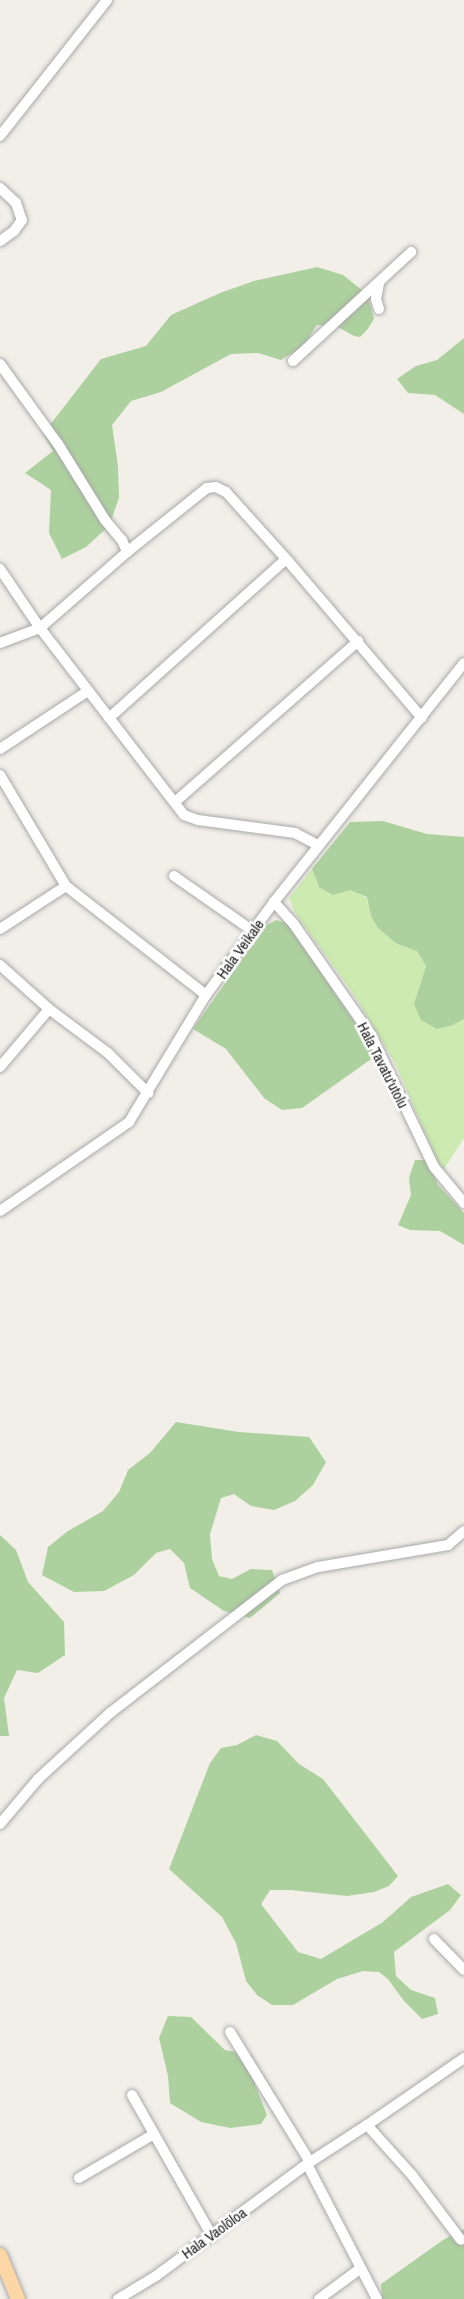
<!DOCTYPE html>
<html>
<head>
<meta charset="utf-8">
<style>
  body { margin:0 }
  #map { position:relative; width:464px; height:2299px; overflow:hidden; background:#f2efe9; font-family:"Archivo Narrow",sans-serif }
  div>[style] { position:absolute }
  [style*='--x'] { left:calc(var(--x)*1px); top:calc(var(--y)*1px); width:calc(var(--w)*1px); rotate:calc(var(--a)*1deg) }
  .grass>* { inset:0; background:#cdebb0 }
  .forest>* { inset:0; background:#add19e }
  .roads { filter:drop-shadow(0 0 2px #a9a9a9) drop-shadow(0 0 2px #a9a9a9) }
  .minor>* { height:10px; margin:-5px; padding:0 5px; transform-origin:5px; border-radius:5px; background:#fff }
  .major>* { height:14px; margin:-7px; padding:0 7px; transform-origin:7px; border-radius:7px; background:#fcd6a4 }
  span { translate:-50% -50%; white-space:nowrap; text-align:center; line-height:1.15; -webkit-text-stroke:5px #fff; paint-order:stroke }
  .street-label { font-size:15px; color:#222 }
</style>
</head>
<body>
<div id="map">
  <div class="grass">
    <i style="clip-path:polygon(312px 869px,319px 887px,350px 889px,367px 898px,371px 916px,397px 944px,417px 951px,426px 966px,414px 1004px,453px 1025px,464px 1019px,464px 1138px,442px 1172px,394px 1061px,352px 992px,295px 913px,289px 898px)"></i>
  </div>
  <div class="forest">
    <i style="clip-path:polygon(317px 267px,343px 275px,367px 294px,374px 319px,367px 330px,360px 337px,354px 336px,336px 326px,317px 325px,304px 345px,281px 360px,258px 353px,231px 354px,161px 392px,131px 401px,112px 425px,118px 466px,119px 498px,109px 526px,86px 547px,62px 559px,49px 533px,51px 490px,25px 473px,53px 451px,43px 434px,101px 359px,146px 346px,171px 315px,220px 293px,254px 281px)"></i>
    <i style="clip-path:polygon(464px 338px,464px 414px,435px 395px,408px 393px,397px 379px,416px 366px,437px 360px)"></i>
    <i style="clip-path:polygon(383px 821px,427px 834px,464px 837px,464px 1019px,453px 1025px,437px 1029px,421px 1020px,414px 1004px,426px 966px,417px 951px,397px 944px,378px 928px,371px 916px,367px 897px,350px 890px,333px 895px,319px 887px,312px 869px,350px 822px)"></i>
    <i style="clip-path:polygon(276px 920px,287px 923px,377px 1055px,302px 1108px,282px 1110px,264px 1098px,226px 1049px,193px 1029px,265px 926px)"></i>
    <i style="clip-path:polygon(415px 1160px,427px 1160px,438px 1185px,464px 1213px,464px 1245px,440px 1231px,410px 1230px,398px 1225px,411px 1195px,409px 1178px)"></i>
    <i style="clip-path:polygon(176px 1422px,239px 1432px,309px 1437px,326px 1462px,313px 1485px,295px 1501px,274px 1510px,251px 1506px,234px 1494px,221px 1498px,210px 1534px,212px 1559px,219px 1576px,232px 1579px,251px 1569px,272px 1570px,280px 1593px,250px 1618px,224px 1611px,190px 1588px,184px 1563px,170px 1549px,156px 1553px,134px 1575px,104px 1591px,74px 1592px,42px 1575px,48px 1547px,68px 1531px,103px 1511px,119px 1492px,128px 1470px,150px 1453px)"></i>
    <i style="clip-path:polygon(0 1535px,16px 1550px,28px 1582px,64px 1622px,65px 1655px,38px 1673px,17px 1670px,4px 1698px,9px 1736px,0 1736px)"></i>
    <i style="clip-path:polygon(256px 1735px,277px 1741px,299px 1764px,323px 1779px,398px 1876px,389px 1886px,374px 1892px,347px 1896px,291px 1890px,270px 1890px,261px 1904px,298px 1952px,321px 1959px,383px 1922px,411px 1897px,448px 1884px,461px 1895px,450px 1910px,394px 1952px,396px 1976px,411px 1990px,435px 1998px,438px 2014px,422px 2019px,404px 2001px,388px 1979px,379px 1972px,363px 1971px,337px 1979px,293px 2005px,272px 2005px,257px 1995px,246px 1981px,236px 1943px,222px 1917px,169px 1869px,210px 1763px,221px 1748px,237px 1745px)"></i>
    <i style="clip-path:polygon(168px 2016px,191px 2017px,225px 2050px,252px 2055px,254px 2082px,267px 2115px,261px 2124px,230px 2128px,201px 2122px,170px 2103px,168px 2076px,159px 2038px)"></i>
    <i style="clip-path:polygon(464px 2229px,464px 2299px,382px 2299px,381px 2284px,443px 2240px)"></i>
  </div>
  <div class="roads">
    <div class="minor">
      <i style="--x:0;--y:136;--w:173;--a:-51.8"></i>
      <i style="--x:0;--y:188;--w:22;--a:43"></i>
      <i style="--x:16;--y:203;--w:18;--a:71"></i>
      <i style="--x:22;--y:220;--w:14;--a:126"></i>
      <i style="--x:14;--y:231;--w:17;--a:144"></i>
      <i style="--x:379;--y:309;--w:10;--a:-107"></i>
      <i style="--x:376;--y:299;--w:15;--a:-79"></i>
      <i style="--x:293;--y:361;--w:161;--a:-42.7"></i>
      <i style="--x:0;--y:364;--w:99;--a:54.1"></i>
      <i style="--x:58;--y:444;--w:89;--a:58.3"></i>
      <i style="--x:105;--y:520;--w:26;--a:50"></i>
      <i style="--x:122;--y:540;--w:13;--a:67"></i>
      <i style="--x:0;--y:569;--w:71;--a:55.9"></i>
      <i style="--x:40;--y:628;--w:236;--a:52.4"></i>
      <i style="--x:184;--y:815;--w:15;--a:20"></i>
      <i style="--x:198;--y:820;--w:98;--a:7.6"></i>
      <i style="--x:295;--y:833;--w:27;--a:28"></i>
      <i style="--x:0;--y:643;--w:43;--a:-20.6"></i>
      <i style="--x:40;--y:628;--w:116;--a:-41.1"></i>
      <i style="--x:127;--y:552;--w:102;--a:-38.7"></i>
      <i style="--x:207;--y:488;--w:9;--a:-6"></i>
      <i style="--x:216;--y:487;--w:11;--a:27"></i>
      <i style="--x:226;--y:492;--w:93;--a:48.1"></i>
      <i style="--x:288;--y:561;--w:206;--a:49.5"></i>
      <i style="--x:109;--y:718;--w:238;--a:-41.9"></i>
      <i style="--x:0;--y:749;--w:105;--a:-33.4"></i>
      <i style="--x:0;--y:775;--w:129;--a:59.3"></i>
      <i style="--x:175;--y:802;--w:244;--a:-41.3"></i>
      <i style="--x:174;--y:876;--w:96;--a:34.8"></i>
      <i style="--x:274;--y:902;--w:28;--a:48"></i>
      <i style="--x:293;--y:923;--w:136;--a:55.1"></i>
      <i style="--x:371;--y:1035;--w:146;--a:64.5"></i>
      <i style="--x:434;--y:1167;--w:47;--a:50.2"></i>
      <i style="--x:0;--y:929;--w:79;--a:-33.1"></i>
      <i style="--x:66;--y:886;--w:177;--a:37.9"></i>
      <i style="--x:0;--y:965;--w:66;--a:41.9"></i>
      <i style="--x:49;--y:1009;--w:74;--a:36.7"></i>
      <i style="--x:108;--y:1053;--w:57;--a:45"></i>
      <i style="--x:0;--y:1067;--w:76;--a:-49.8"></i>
      <i style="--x:0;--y:1211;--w:157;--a:-34.6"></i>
      <i style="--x:129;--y:1122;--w:149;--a:-58.8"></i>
      <i style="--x:206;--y:995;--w:115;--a:-53.8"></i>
      <i style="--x:274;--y:902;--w:305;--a:-51.5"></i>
      <i style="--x:0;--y:1824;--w:59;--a:-49.8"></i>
      <i style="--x:38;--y:1779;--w:98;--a:-42.5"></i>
      <i style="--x:110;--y:1713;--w:217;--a:-37.7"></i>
      <i style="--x:282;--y:1580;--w:38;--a:-20"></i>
      <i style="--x:318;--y:1567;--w:132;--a:-9.6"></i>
      <i style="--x:448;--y:1545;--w:21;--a:-41"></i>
      <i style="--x:434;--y:1939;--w:43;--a:45.9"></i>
      <i style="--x:230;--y:2032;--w:153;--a:58.4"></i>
      <i style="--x:132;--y:2095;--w:162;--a:60.4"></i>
      <i style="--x:367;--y:2125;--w:118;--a:-34.6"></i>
      <i style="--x:307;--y:2164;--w:152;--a:62.6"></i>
      <i style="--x:79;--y:2178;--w:87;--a:-30.4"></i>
      <i style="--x:118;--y:2299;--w:44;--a:-31.2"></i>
      <i style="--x:156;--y:2276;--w:188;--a:-36.6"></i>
      <i style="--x:307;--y:2164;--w:72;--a:-33"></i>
      <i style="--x:367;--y:2125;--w:67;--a:48"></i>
      <i style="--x:412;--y:2175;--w:81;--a:53"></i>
      <i style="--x:319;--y:2299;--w:52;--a:-36.4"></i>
    </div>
    <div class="major">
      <i style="--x:0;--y:2255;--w:48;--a:67.8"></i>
    </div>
  </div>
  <div class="street-label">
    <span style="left:240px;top:949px;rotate:-54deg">Hala Veikale</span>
    <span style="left:383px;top:1065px;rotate:63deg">Hala Tavatu'utolu</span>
    <span style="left:214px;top:2233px;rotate:-36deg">Hala Vaolōloa</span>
  </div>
</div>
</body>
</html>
